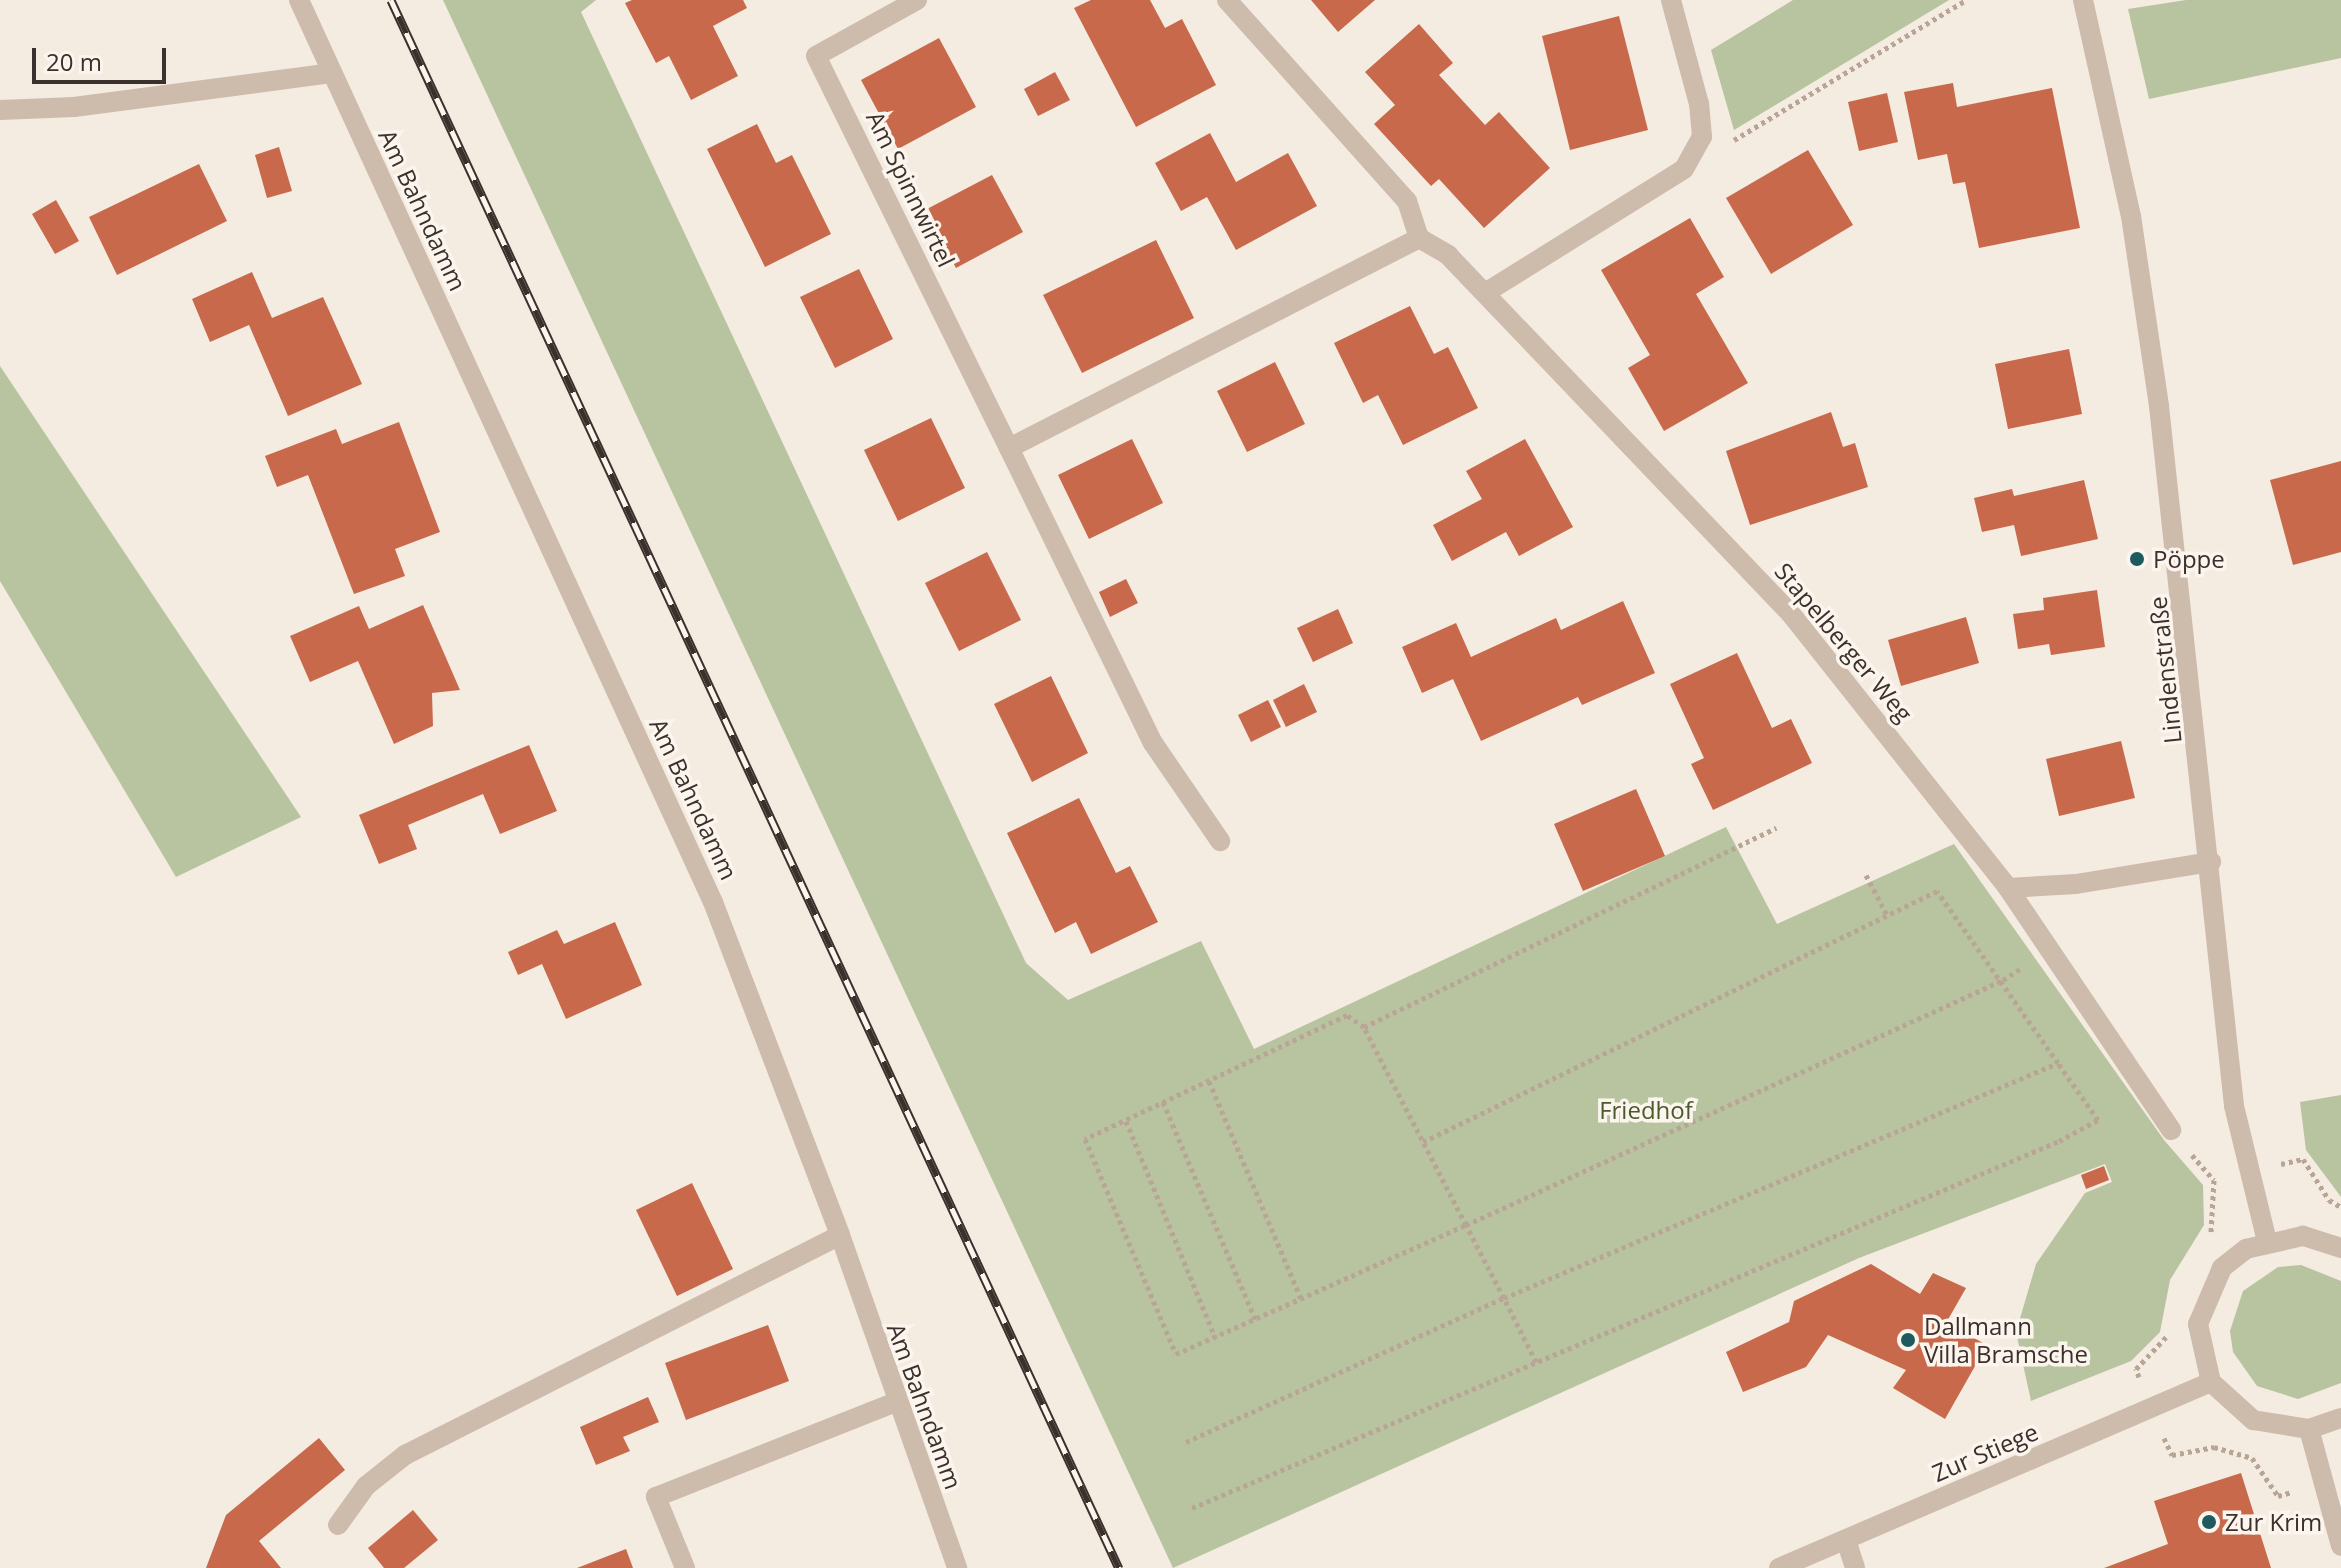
<!DOCTYPE html>
<html>
<head>
<meta charset="utf-8">
<style>
  body { margin:0 }
  #map { position:relative; width:2341px; height:1568px; overflow:hidden; background:#f4ebe1; font-family:"Open Sans",sans-serif }
  div>[style] { position:absolute }
  [style*='--x'] { left:calc(var(--x)*1px); top:calc(var(--y)*1px); width:calc(var(--w)*1px); rotate:calc(var(--a)*1deg) }
  .green>* { inset:0; background:#b8c4a0 }
  .building>* { inset:0; background:#c8694b }
  .path>* { height:5px; margin-top:-2.5px; transform-origin:0; background:repeating-linear-gradient(90deg,#b9a596 0 4px,transparent 0 8px) }
  .service>* { height:20px; margin:-10px; padding:0 10px; transform-origin:10px; border-radius:10px; background:#cdbbac }
  .minor>* { height:20px; margin:-10px; padding:0 10px; transform-origin:10px; border-radius:10px; background:#cdbbac }
  .tertiary>* { height:20px; margin:-10px; padding:0 10px; transform-origin:10px; border-radius:10px; background:#cdbbac }
  .rail>* { height:9px; margin-top:-4.5px; transform-origin:0; background:repeating-linear-gradient(90deg,#fbf5ee 0 18px,#3b302b 0 36px); box-sizing:border-box; border-block:2px solid #3b302b }
  .dots>* { width:22px; height:22px; translate:-50% -50%; box-sizing:border-box; border:4px solid #fbf5ee; border-radius:50% }
  span { translate:-50% -50%; white-space:nowrap; text-align:center; line-height:1.15; -webkit-text-stroke:7px #fbf5ee; paint-order:stroke }
  .street-label { font-size:24px; color:#3b302b }
  .poi-label { font-size:24px; color:#3b302b }
  .left { translate:0 -50%; text-align:left }
  .park-label { font-size:24px; color:#4a5a2e }
  .scale { position:absolute; left:32px; top:48px; width:134px; height:36px; box-sizing:border-box; border:4px solid #3b302b; border-top:0; padding-left:10px; font-size:24px; line-height:28px; white-space:nowrap; color:#3b302b; -webkit-text-stroke:6px #fbf5ee; paint-order:stroke }
</style>
</head>
<body>
<div id="map">
  <div class="green">
    <i style="clip-path:polygon(443px 0,596px 0,581px 12px,1026px 963px,1068px 1000px,1201px 941px,1254px 1049px,1726px 827px,1777px 924px,1954px 844px,2164px 1140px,2203px 1185px,2204px 1225px,2170px 1280px,2160px 1332px,2131px 1361px,2031px 1401px,2016px 1332px,2036px 1264px,2085px 1193px,2112px 1182px,2105px 1164px,1859px 1258px,1173px 1568px)"></i>
    <i style="clip-path:polygon(1793px 0,1949px 0,1734px 130px,1711px 50px)"></i>
    <i style="clip-path:polygon(2186px 0,2341px 0,2341px 58px,2149px 99px,2128px 9px)"></i>
    <i style="clip-path:polygon(0 366px,301px 817px,176px 877px,0 581px)"></i>
    <i style="clip-path:polygon(2341px 1095px,2341px 1197px,2306px 1150px,2300px 1102px)"></i>
    <i style="clip-path:polygon(2301px 1265px,2341px 1281px,2341px 1383px,2298px 1399px,2257px 1386px,2233px 1352px,2230px 1331px,2243px 1291px,2278px 1267px)"></i>
  </div>
  <div class="building">
    <i style="clip-path:polygon(632px 0,743px 0,747px 8px,713px 26px,738px 76px,691px 100px,669px 56px,656px 63px,625px 3px)"></i>
    <i style="clip-path:polygon(1091px 0,1150px 0,1165px 28px,1182px 19px,1216px 85px,1136px 127px,1074px 8px)"></i>
    <i style="clip-path:polygon(1311px 0,1375px 0,1338px 32px)"></i>
    <i style="clip-path:polygon(1619px 16px,1648px 130px,1570px 150px,1542px 36px)"></i>
    <i style="clip-path:polygon(1419px 24px,1453px 63px,1439px 75px,1485px 125px,1499px 112px,1550px 168px,1484px 228px,1439px 179px,1431px 186px,1374px 124px,1395px 105px,1365px 72px)"></i>
    <i style="clip-path:polygon(939px 38px,976px 107px,898px 149px,861px 80px)"></i>
    <i style="clip-path:polygon(1055px 72px,1070px 100px,1038px 116px,1024px 89px)"></i>
    <i style="clip-path:polygon(1953px 83px,1957px 107px,2052px 88px,2080px 228px,1979px 248px,1965px 182px,1953px 184px,1947px 154px,1918px 160px,1904px 92px)"></i>
    <i style="clip-path:polygon(1887px 93px,1898px 142px,1859px 151px,1848px 102px)"></i>
    <i style="clip-path:polygon(757px 124px,776px 163px,792px 155px,831px 234px,765px 267px,707px 149px)"></i>
    <i style="clip-path:polygon(1210px 133px,1236px 182px,1288px 153px,1317px 206px,1236px 250px,1207px 197px,1181px 211px,1155px 163px)"></i>
    <i style="clip-path:polygon(279px 147px,292px 191px,267px 198px,255px 155px)"></i>
    <i style="clip-path:polygon(1808px 150px,1853px 225px,1771px 274px,1726px 198px)"></i>
    <i style="clip-path:polygon(199px 164px,227px 221px,117px 275px,89px 217px)"></i>
    <i style="clip-path:polygon(992px 175px,1023px 232px,956px 268px,925px 210px)"></i>
    <i style="clip-path:polygon(56px 200px,79px 241px,55px 254px,32px 214px)"></i>
    <i style="clip-path:polygon(1690px 218px,1724px 277px,1696px 294px,1748px 383px,1664px 431px,1628px 368px,1650px 355px,1601px 270px)"></i>
    <i style="clip-path:polygon(1156px 240px,1194px 318px,1082px 373px,1043px 295px)"></i>
    <i style="clip-path:polygon(859px 269px,893px 339px,835px 368px,800px 297px)"></i>
    <i style="clip-path:polygon(252px 272px,272px 318px,323px 297px,362px 384px,288px 416px,249px 325px,210px 342px,192px 299px)"></i>
    <i style="clip-path:polygon(1410px 306px,1434px 354px,1448px 347px,1478px 408px,1403px 445px,1378px 395px,1363px 403px,1334px 343px)"></i>
    <i style="clip-path:polygon(2069px 349px,2082px 414px,2008px 429px,1995px 364px)"></i>
    <i style="clip-path:polygon(1275px 362px,1305px 424px,1247px 452px,1217px 391px)"></i>
    <i style="clip-path:polygon(1831px 412px,1843px 447px,1855px 443px,1868px 487px,1750px 525px,1726px 451px)"></i>
    <i style="clip-path:polygon(931px 418px,965px 488px,898px 521px,864px 450px)"></i>
    <i style="clip-path:polygon(399px 422px,440px 532px,395px 549px,405px 576px,354px 594px,308px 475px,277px 487px,265px 456px,336px 429px,342px 444px)"></i>
    <i style="clip-path:polygon(1132px 439px,1163px 503px,1089px 539px,1058px 475px)"></i>
    <i style="clip-path:polygon(1525px 439px,1573px 527px,1519px 556px,1506px 532px,1452px 561px,1433px 525px,1482px 499px,1466px 471px)"></i>
    <i style="clip-path:polygon(2341px 461px,2341px 552px,2293px 565px,2270px 480px)"></i>
    <i style="clip-path:polygon(2084px 480px,2098px 539px,2021px 556px,2014px 525px,1982px 532px,1974px 498px,2012px 489px,2014px 496px)"></i>
    <i style="clip-path:polygon(987px 552px,1021px 620px,959px 651px,925px 583px)"></i>
    <i style="clip-path:polygon(1126px 579px,1138px 603px,1110px 617px,1099px 592px)"></i>
    <i style="clip-path:polygon(2097px 590px,2105px 647px,2051px 655px,2049px 644px,2018px 649px,2013px 614px,2044px 610px,2043px 598px)"></i>
    <i style="clip-path:polygon(1623px 601px,1655px 673px,1582px 705px,1578px 697px,1481px 741px,1453px 679px,1422px 693px,1402px 647px,1456px 623px,1471px 657px,1556px 618px,1561px 630px)"></i>
    <i style="clip-path:polygon(423px 605px,460px 690px,432px 693px,433px 726px,394px 744px,358px 661px,310px 682px,290px 636px,359px 606px,369px 629px)"></i>
    <i style="clip-path:polygon(1338px 609px,1353px 643px,1313px 662px,1297px 628px)"></i>
    <i style="clip-path:polygon(1966px 617px,1979px 663px,1901px 686px,1888px 640px)"></i>
    <i style="clip-path:polygon(1737px 653px,1772px 728px,1791px 719px,1812px 763px,1713px 810px,1691px 764px,1704px 758px,1670px 684px)"></i>
    <i style="clip-path:polygon(1051px 676px,1088px 753px,1032px 782px,994px 704px)"></i>
    <i style="clip-path:polygon(1304px 684px,1317px 712px,1286px 727px,1273px 700px)"></i>
    <i style="clip-path:polygon(1268px 700px,1281px 727px,1251px 742px,1238px 715px)"></i>
    <i style="clip-path:polygon(2121px 741px,2135px 798px,2059px 816px,2046px 759px)"></i>
    <i style="clip-path:polygon(529px 745px,557px 811px,500px 834px,483px 794px,408px 825px,417px 849px,379px 864px,359px 815px)"></i>
    <i style="clip-path:polygon(1636px 789px,1665px 856px,1583px 891px,1554px 824px)"></i>
    <i style="clip-path:polygon(1079px 798px,1116px 873px,1130px 866px,1158px 922px,1091px 954px,1076px 922px,1055px 933px,1007px 833px)"></i>
    <i style="clip-path:polygon(615px 922px,642px 985px,566px 1019px,542px 964px,518px 975px,508px 952px,557px 930px,564px 944px)"></i>
    <i style="clip-path:polygon(2104px 1166px,2109px 1180px,2086px 1189px,2081px 1175px)"></i>
    <i style="clip-path:polygon(692px 1183px,733px 1269px,677px 1296px,636px 1210px)"></i>
    <i style="clip-path:polygon(1871px 1264px,1920px 1294px,1933px 1273px,1966px 1288px,1946px 1323px,1987px 1345px,1945px 1419px,1893px 1388px,1906px 1370px,1828px 1335px,1806px 1367px,1743px 1392px,1726px 1352px,1789px 1322px,1794px 1301px)"></i>
    <i style="clip-path:polygon(768px 1325px,789px 1381px,686px 1420px,665px 1363px)"></i>
    <i style="clip-path:polygon(648px 1397px,659px 1422px,623px 1437px,630px 1451px,596px 1465px,580px 1427px)"></i>
    <i style="clip-path:polygon(319px 1438px,345px 1470px,259px 1541px,281px 1568px,206px 1568px,226px 1515px)"></i>
    <i style="clip-path:polygon(2241px 1473px,2271px 1568px,2104px 1568px,2168px 1544px,2154px 1501px)"></i>
    <i style="clip-path:polygon(413px 1510px,438px 1540px,404px 1568px,384px 1568px,368px 1548px)"></i>
    <i style="clip-path:polygon(626px 1549px,633px 1568px,577px 1568px)"></i>
  </div>
  <div class="path">
    <i style="--x:1734;--y:140;--w:271;--a:-31.1"></i>
    <i style="--x:1866;--y:875;--w:45;--a:62.3"></i>
    <i style="--x:1364;--y:1027;--w:458;--a:-25.8"></i>
    <i style="--x:1209;--y:1081;--w:237;--a:67.1"></i>
    <i style="--x:1163;--y:1102;--w:236;--a:67"></i>
    <i style="--x:1126;--y:1121;--w:234;--a:67.6"></i>
    <i style="--x:2192;--y:1155;--w:33;--a:49"></i>
    <i style="--x:2214;--y:1180;--w:52;--a:93.3"></i>
    <i style="--x:2281;--y:1164;--w:23;--a:-13"></i>
    <i style="--x:2303;--y:1159;--w:49;--a:57.6"></i>
    <i style="--x:2329;--y:1200;--w:14;--a:30"></i>
    <i style="--x:1536;--y:1362;--w:72;--a:-116.6"></i>
    <i style="--x:1504;--y:1298;--w:82;--a:-117.5"></i>
    <i style="--x:1466;--y:1225;--w:223;--a:-117.3"></i>
    <i style="--x:1364;--y:1027;--w:21;--a:-145"></i>
    <i style="--x:1347;--y:1015;--w:290;--a:154.7"></i>
    <i style="--x:1085;--y:1139;--w:233;--a:67.1"></i>
    <i style="--x:1176;--y:1354;--w:317;--a:-24"></i>
    <i style="--x:1466;--y:1225;--w:590;--a:-24.52"></i>
    <i style="--x:2003;--y:980;--w:24;--a:-33"></i>
    <i style="--x:2139;--y:1377;--w:9;--a:-111"></i>
    <i style="--x:2136;--y:1369;--w:45;--a:-46.8"></i>
    <i style="--x:2164;--y:1438;--w:19;--a:65"></i>
    <i style="--x:2172;--y:1455;--w:43;--a:-10.8"></i>
    <i style="--x:2214;--y:1447;--w:40;--a:16"></i>
    <i style="--x:2252;--y:1458;--w:46;--a:55.6"></i>
    <i style="--x:2278;--y:1496;--w:15;--a:-16"></i>
    <i style="--x:1186;--y:1442;--w:349;--a:-24.4"></i>
    <i style="--x:1504;--y:1298;--w:602;--a:-22.99"></i>
    <i style="--x:2058;--y:1063;--w:210;--a:-125.1"></i>
    <i style="--x:1937;--y:891;--w:572;--a:153.97"></i>
    <i style="--x:1192;--y:1508;--w:941;--a:-22.94"></i>
    <i style="--x:2059;--y:1141;--w:44;--a:-28.3"></i>
    <i style="--x:2098;--y:1120;--w:70;--a:-125.1"></i>
  </div>
  <div class="service">
    <i style="--x:2008;--y:888;--w:292;--a:56"></i>
    <i style="--x:338;--y:1525;--w:48;--a:-54.3"></i>
    <i style="--x:366;--y:1486;--w:50;--a:-38.5"></i>
    <i style="--x:405;--y:1455;--w:487;--a:-26.8"></i>
    <i style="--x:685;--y:1568;--w:77;--a:-112.2"></i>
    <i style="--x:656;--y:1497;--w:256;--a:-21.6"></i>
  </div>
  <div class="minor">
    <i style="--x:299;--y:0;--w:992;--a:65.35"></i>
    <i style="--x:713;--y:902;--w:356;--a:69.1"></i>
    <i style="--x:840;--y:1235;--w:353;--a:70.6"></i>
    <i style="--x:917;--y:0;--w:115;--a:151"></i>
    <i style="--x:816;--y:56;--w:437;--a:63.8"></i>
    <i style="--x:1009;--y:448;--w:461;--a:-27.1"></i>
    <i style="--x:1227;--y:0;--w:270;--a:48.2"></i>
    <i style="--x:1407;--y:201;--w:39;--a:72"></i>
    <i style="--x:1419;--y:238;--w:34;--a:30"></i>
    <i style="--x:1448;--y:255;--w:497;--a:46.3"></i>
    <i style="--x:1791;--y:614;--w:350;--a:51.6"></i>
    <i style="--x:2008;--y:888;--w:68;--a:-3.4"></i>
    <i style="--x:2076;--y:884;--w:137;--a:-9.3"></i>
    <i style="--x:0;--y:110;--w:74;--a:-2.3"></i>
    <i style="--x:74;--y:107;--w:259;--a:-7.5"></i>
    <i style="--x:1485;--y:293;--w:234;--a:-31.9"></i>
    <i style="--x:1684;--y:169;--w:37;--a:-61"></i>
    <i style="--x:1702;--y:137;--w:33;--a:-95"></i>
    <i style="--x:1699;--y:104;--w:108;--a:-105.1"></i>
    <i style="--x:1009;--y:448;--w:328;--a:64"></i>
    <i style="--x:1153;--y:743;--w:119;--a:55.6"></i>
    <i style="--x:2309;--y:1429;--w:121;--a:74.7"></i>
    <i style="--x:1846;--y:1540;--w:29;--a:72"></i>
  </div>
  <div class="tertiary">
    <i style="--x:2083;--y:0;--w:221;--a:77.5"></i>
    <i style="--x:2131;--y:216;--w:192;--a:81.6"></i>
    <i style="--x:2159;--y:406;--w:704;--a:83.88"></i>
    <i style="--x:2234;--y:1106;--w:139;--a:76.3"></i>
    <i style="--x:2341;--y:1248;--w:40;--a:-162"></i>
    <i style="--x:2303;--y:1236;--w:58;--a:167.2"></i>
    <i style="--x:2246;--y:1249;--w:31;--a:142"></i>
    <i style="--x:2222;--y:1268;--w:61;--a:113.2"></i>
    <i style="--x:2198;--y:1324;--w:59;--a:77.4"></i>
    <i style="--x:2211;--y:1382;--w:57;--a:42.1"></i>
    <i style="--x:2253;--y:1420;--w:57;--a:9.1"></i>
    <i style="--x:2309;--y:1429;--w:34;--a:-19"></i>
    <i style="--x:1779;--y:1568;--w:470;--a:-23.3"></i>
  </div>
  <div class="rail">
    <i style="--x:391;--y:0;--w:1729;--a:65.1"></i>
  </div>
  <div class="dots">
    <i style="left:2137px;top:559px;background:#1f5a5e"></i>
    <i style="left:1908px;top:1340px;background:#1f5a5e"></i>
    <i style="left:2209px;top:1522px;background:#1f5a5e"></i>
  </div>
  <div class="street-label">
    <span style="left:911px;top:189px;rotate:64deg">Am Spinnwirtel</span>
    <span style="left:423px;top:210px;rotate:65deg">Am Bahndamm</span>
    <span style="left:1844px;top:642px;rotate:50deg">Stapelberger Weg</span>
    <span style="left:2165px;top:670px;rotate:-96deg">Lindenstraße</span>
    <span style="left:694px;top:799px;rotate:65deg">Am Bahndamm</span>
    <span style="left:925px;top:1406px;rotate:70deg">Am Bahndamm</span>
    <span style="left:1985px;top:1452px;rotate:-23deg">Zur Stiege</span>
  </div>
  <div class="poi-label">
    <span class="left" style="left:2153px;top:559px">Pöppe</span>
    <span class="left" style="left:1924px;top:1340px">Dallmann<br>Villa Bramsche</span>
    <span class="left" style="left:2225px;top:1522px">Zur Krim</span>
  </div>
  <div class="park-label">
    <span style="left:1646px;top:1110px">Friedhof</span>
  </div>
  <div class="scale">20 m</div>
</div>
</body>
</html>
